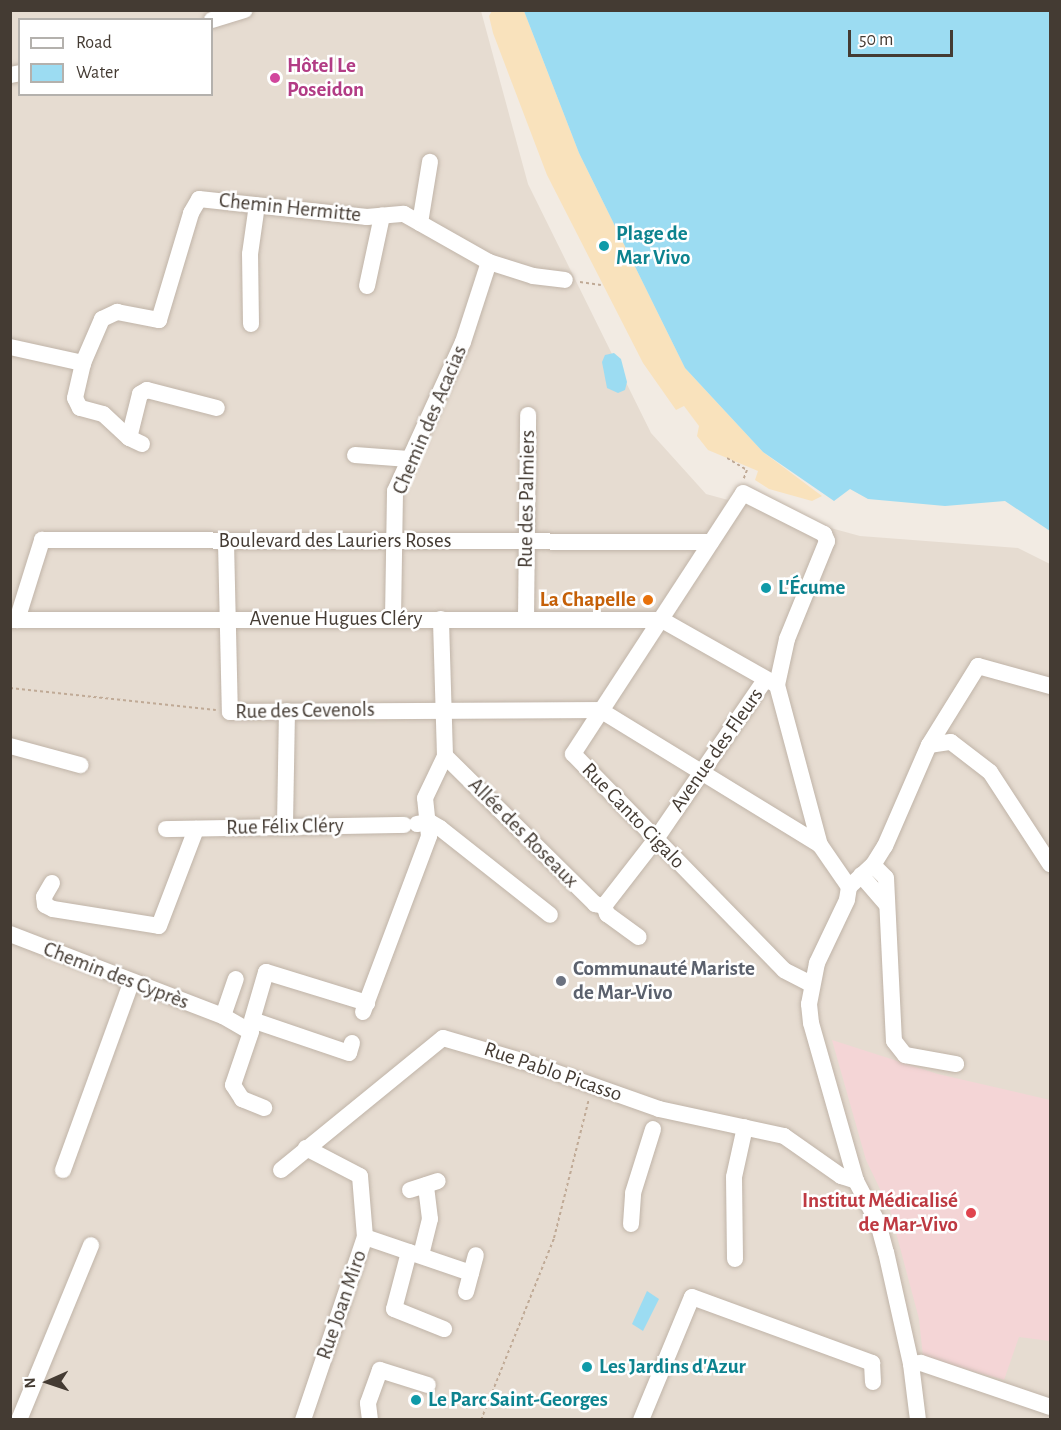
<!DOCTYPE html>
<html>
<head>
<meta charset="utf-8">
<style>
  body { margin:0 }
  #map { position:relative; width:1061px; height:1430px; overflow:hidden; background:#f2ebe3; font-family:"Alegreya Sans",sans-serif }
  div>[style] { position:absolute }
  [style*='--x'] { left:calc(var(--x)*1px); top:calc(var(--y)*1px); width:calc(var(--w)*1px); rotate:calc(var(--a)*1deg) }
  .residential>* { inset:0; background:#e6dcd1 }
  .medical>* { inset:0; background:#f4d5d6 }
  .sand>* { inset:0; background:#f9e2bc }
  .water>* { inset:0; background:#9cdcf2 }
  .path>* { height:2px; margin-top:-1px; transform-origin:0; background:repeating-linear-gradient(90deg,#c0aa96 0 3px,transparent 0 6px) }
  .roads { filter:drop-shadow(0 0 2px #c0b4a8) drop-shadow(0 0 2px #c0b4a8) }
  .minor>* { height:16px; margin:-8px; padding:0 8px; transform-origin:8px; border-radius:8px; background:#fff }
  .dots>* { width:16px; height:16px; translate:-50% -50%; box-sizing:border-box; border:3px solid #fff; border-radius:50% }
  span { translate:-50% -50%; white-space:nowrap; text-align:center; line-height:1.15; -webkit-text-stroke:5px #fff; paint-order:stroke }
  .hotel-label { font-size:21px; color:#b23c85; font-weight:700 }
  .left { translate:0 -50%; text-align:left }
  .street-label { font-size:21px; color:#443b33 }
  .culture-label { font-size:21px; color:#0d838f; font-weight:700 }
  .food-label { font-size:21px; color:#c56008; font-weight:700 }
  .right { translate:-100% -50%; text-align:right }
  .worship-label { font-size:21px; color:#5b616d; font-weight:700 }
  .health-label { font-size:21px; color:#be3a42; font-weight:700 }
  .frame { position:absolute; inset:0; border:12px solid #443b33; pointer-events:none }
  .legend { position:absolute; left:18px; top:18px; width:195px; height:78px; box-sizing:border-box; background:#fff; border:2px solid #b4b1ad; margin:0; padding:8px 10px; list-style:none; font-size:18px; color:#443b33 }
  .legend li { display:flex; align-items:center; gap:12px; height:30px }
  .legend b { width:30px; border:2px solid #b4b1ad }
  .north { position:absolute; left:18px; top:1352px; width:60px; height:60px; -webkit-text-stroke:4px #fff; paint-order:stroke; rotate:267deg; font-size:16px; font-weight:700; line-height:24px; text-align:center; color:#443b33 }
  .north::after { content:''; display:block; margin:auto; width:21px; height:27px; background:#443b33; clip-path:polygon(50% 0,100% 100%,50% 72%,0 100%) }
  .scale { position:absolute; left:848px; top:30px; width:105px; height:27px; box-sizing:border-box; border:3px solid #443b33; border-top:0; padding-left:8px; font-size:18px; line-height:21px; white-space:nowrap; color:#443b33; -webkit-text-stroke:4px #fff; paint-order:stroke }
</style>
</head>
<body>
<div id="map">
  <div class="residential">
    <i style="clip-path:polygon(evenodd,10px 11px,481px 11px,528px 184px,651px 433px,706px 494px,860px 536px,1018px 548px,1050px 564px,1050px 1419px,11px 1419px,10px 11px,20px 20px,212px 20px,212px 94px,20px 94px,20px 20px)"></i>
  </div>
  <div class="medical">
    <i style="clip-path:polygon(832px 1040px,938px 1074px,1050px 1100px,1050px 1341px,1019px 1337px,1004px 1380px,923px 1357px,919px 1319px,890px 1210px,866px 1160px)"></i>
  </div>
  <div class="sand">
    <i style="clip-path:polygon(492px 11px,524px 11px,579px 153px,685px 368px,763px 452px,822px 496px,812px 501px,769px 489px,755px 480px,758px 471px,708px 450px,697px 436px,699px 426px,684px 406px,676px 410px,643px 363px,547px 175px,493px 33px,489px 16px)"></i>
  </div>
  <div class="water">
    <i style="clip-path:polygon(524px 11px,1050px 11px,1050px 531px,1005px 501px,945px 506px,868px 499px,850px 489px,834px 501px,763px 452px,685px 368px,579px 153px)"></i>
    <i style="clip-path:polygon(614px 353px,621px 359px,627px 382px,625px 390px,618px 393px,607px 388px,602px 362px,605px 355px)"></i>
    <i style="clip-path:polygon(647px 1291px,659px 1299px,643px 1331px,632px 1324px)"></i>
  </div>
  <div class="path">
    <i style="--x:580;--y:282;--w:21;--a:8"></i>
    <i style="--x:727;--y:458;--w:23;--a:31"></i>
    <i style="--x:747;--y:470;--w:9;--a:111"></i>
    <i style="--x:10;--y:688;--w:207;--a:6.1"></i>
    <i style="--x:481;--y:1420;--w:196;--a:-68.1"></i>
    <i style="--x:554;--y:1238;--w:143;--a:-75.9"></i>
  </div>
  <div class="roads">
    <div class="minor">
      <i style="--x:212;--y:20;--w:34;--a:-17"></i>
      <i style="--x:10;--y:75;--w:10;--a:-11"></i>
      <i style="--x:420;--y:223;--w:62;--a:-80.7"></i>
      <i style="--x:367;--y:286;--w:72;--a:-77.9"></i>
      <i style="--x:251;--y:324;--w:70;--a:-90.8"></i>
      <i style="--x:250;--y:254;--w:49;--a:-81.9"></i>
      <i style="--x:10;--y:347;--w:75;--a:12.4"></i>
      <i style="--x:129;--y:438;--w:45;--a:-76"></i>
      <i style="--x:140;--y:394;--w:8;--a:-30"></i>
      <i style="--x:147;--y:390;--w:72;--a:14.4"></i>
      <i style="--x:142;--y:444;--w:14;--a:-155"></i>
      <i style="--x:129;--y:438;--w:35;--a:-137"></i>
      <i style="--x:103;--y:414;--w:24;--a:-165"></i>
      <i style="--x:80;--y:408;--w:11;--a:-117"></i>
      <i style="--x:75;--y:398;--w:36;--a:-77"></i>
      <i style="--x:83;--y:363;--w:48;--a:-66.6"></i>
      <i style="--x:102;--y:319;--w:17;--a:-25"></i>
      <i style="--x:117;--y:312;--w:43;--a:10.8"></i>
      <i style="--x:159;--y:320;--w:112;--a:-73.3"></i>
      <i style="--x:191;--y:213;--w:16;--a:-60"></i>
      <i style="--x:199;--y:199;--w:169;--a:6.1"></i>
      <i style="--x:367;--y:217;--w:37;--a:-5"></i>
      <i style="--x:404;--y:214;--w:98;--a:29.5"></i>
      <i style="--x:489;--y:262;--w:46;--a:17.7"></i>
      <i style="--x:533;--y:276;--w:32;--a:7"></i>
      <i style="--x:355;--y:455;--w:54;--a:4.2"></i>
      <i style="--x:226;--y:542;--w:170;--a:88.7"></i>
      <i style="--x:230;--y:712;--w:370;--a:-0.3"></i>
      <i style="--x:393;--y:619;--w:128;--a:-89.1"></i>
      <i style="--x:395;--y:491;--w:164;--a:-65.5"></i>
      <i style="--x:463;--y:342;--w:84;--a:-72"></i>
      <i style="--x:10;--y:620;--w:652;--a:0"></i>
      <i style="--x:662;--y:620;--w:132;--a:29.5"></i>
      <i style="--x:17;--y:620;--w:84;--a:-72.6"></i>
      <i style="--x:42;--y:540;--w:669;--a:0.17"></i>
      <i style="--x:526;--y:620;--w:205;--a:-89.4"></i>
      <i style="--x:600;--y:710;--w:258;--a:31.5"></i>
      <i style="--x:929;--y:745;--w:93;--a:-58.2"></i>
      <i style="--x:978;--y:666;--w:75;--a:15.5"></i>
      <i style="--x:10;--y:746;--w:73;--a:15.2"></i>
      <i style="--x:445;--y:756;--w:211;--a:44.6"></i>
      <i style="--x:595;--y:904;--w:9;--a:13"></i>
      <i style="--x:417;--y:824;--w:13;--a:-9"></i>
      <i style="--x:430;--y:822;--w:12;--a:31"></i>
      <i style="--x:440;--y:828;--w:140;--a:38.3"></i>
      <i style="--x:285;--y:825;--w:114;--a:-89"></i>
      <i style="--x:166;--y:829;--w:238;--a:-1"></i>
      <i style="--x:873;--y:865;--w:18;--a:45"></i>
      <i style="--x:886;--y:878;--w:163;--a:87.2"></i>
      <i style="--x:894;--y:1041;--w:18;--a:52"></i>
      <i style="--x:905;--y:1055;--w:52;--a:10"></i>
      <i style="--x:861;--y:875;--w:38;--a:49"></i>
      <i style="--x:52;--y:883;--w:16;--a:120"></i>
      <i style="--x:44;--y:897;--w:8;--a:83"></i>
      <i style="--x:45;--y:905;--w:9;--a:27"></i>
      <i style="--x:53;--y:909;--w:107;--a:9.1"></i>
      <i style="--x:159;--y:926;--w:104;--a:-69.1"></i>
      <i style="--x:849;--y:887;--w:13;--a:99"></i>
      <i style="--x:847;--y:900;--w:70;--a:115.5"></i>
      <i style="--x:817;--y:963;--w:42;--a:101"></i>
      <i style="--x:809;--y:1004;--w:19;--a:84"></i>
      <i style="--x:811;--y:1023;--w:164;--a:74.1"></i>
      <i style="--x:856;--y:1181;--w:47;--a:62.4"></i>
      <i style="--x:878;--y:1223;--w:30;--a:75"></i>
      <i style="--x:886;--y:1252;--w:115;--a:77.4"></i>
      <i style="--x:911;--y:1364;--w:56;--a:82.9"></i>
      <i style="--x:849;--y:887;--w:33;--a:-43"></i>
      <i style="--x:873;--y:865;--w:22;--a:-58"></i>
      <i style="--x:885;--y:846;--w:110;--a:-66.5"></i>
      <i style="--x:929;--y:745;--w:22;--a:-8"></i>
      <i style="--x:951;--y:742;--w:49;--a:37.6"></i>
      <i style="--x:990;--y:772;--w:110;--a:56.9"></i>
      <i style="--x:604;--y:906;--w:85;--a:-52.2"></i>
      <i style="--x:656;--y:839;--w:193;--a:-55.6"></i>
      <i style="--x:604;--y:906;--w:9;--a:69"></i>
      <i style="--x:607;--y:914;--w:39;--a:36"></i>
      <i style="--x:10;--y:934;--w:228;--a:21.1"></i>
      <i style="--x:223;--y:1016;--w:32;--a:30"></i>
      <i style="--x:251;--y:1032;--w:56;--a:108.8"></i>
      <i style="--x:233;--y:1085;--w:17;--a:57"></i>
      <i style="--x:242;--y:1099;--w:24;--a:22"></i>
      <i style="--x:811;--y:984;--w:30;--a:-153"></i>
      <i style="--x:784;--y:970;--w:302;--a:-134.3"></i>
      <i style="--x:573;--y:754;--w:311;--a:-56.9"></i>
      <i style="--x:743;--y:493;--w:91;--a:26.8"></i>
      <i style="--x:824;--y:534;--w:8;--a:67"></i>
      <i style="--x:827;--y:541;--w:106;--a:112.2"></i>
      <i style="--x:787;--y:639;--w:47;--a:102.3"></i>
      <i style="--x:777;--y:685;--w:166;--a:75"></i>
      <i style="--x:820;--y:845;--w:51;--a:55.4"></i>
      <i style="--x:363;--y:1012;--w:188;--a:-69.4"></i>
      <i style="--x:429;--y:836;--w:38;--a:-96"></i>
      <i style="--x:425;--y:798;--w:47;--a:-64.5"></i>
      <i style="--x:445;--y:756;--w:137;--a:-91.7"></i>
      <i style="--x:223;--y:1016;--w:39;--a:-71"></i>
      <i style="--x:352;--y:1043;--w:10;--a:107"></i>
      <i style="--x:349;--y:1053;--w:102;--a:-161.2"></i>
      <i style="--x:252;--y:1020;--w:50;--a:-73.7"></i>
      <i style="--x:266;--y:972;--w:106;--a:17.1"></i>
      <i style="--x:63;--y:1170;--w:199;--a:-70"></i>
      <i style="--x:281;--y:1170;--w:209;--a:-39.2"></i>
      <i style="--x:443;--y:1038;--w:93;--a:16.3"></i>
      <i style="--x:532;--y:1064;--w:135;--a:19.5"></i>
      <i style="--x:659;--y:1109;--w:128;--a:12.2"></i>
      <i style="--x:784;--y:1136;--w:70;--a:35.1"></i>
      <i style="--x:841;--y:1176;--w:16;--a:18"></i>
      <i style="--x:410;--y:1190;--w:29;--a:-18"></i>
      <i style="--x:631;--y:1224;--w:31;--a:-86"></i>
      <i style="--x:633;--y:1193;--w:67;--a:-72.6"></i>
      <i style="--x:365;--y:1237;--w:112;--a:18.8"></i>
      <i style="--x:409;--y:1252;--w:59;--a:104.7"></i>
      <i style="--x:394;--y:1309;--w:54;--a:21.8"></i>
      <i style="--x:421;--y:1255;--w:37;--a:-76"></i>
      <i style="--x:430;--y:1219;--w:34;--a:-97"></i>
      <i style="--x:735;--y:1259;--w:82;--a:-90.7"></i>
      <i style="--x:734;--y:1177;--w:51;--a:-77.6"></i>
      <i style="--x:466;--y:1292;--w:38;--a:-75"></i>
      <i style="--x:911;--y:1364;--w:10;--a:-6"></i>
      <i style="--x:921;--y:1363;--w:136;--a:18.8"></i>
      <i style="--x:19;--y:1420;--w:189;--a:-67.6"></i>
      <i style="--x:303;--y:1420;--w:193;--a:-71.3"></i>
      <i style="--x:365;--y:1237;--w:61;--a:-94.7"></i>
      <i style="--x:360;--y:1176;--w:61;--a:-152.6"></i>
      <i style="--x:370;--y:1420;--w:17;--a:-97"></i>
      <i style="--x:368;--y:1403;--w:35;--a:-70"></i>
      <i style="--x:380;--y:1370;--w:50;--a:17.4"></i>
      <i style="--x:641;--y:1420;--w:133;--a:-67.5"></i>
      <i style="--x:692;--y:1297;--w:192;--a:20.1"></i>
      <i style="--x:872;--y:1363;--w:19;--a:87"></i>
    </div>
  </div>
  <div class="dots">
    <i style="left:275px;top:78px;background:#d1479c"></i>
    <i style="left:604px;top:246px;background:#0f9aa8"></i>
    <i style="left:766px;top:588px;background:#0f9aa8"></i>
    <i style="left:648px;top:600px;background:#e8710a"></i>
    <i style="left:561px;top:981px;background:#6b7280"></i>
    <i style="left:971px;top:1213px;background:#e0444e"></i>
    <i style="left:587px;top:1367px;background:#0f9aa8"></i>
    <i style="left:416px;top:1400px;background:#0f9aa8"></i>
  </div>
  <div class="hotel-label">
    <span class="left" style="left:287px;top:78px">Hôtel Le<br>Poseidon</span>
  </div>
  <div class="street-label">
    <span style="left:290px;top:208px;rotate:6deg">Chemin Hermitte</span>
    <span style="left:430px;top:420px;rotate:-67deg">Chemin des Acacias</span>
    <span style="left:527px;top:499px;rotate:-89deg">Rue des Palmiers</span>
    <span style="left:335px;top:541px">Boulevard des Lauriers Roses</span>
    <span style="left:336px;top:619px">Avenue Hugues Cléry</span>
    <span style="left:305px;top:711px;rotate:-1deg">Rue des Cevenols</span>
    <span style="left:717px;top:750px;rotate:-55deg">Avenue des Fleurs</span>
    <span style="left:633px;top:816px;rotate:46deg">Rue Canto Cigalo</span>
    <span style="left:285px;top:827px;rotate:-1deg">Rue Félix Cléry</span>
    <span style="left:523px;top:833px;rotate:45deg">Allée des Roseaux</span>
    <span style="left:116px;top:976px;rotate:21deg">Chemin des Cyprès</span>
    <span style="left:553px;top:1072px;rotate:19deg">Rue Pablo Picasso</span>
    <span style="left:342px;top:1305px;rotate:-71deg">Rue Joan Miro</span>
  </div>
  <div class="culture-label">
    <span class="left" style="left:616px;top:246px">Plage de<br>Mar Vivo</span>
    <span class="left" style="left:778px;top:588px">L'Écume</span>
    <span class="left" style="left:599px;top:1367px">Les Jardins d'Azur</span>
    <span class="left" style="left:428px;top:1400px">Le Parc Saint-Georges</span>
  </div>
  <div class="food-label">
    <span class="right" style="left:636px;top:600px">La Chapelle</span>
  </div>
  <div class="worship-label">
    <span class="left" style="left:573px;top:981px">Communauté Mariste<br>de Mar-Vivo</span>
  </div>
  <div class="health-label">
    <span class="right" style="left:958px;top:1213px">Institut Médicalisé<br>de Mar-Vivo</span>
  </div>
  <div class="frame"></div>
  <ul class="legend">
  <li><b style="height:8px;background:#fff"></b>Road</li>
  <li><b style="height:16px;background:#9cdcf2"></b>Water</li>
  </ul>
  <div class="north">N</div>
  <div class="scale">50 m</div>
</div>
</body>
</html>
